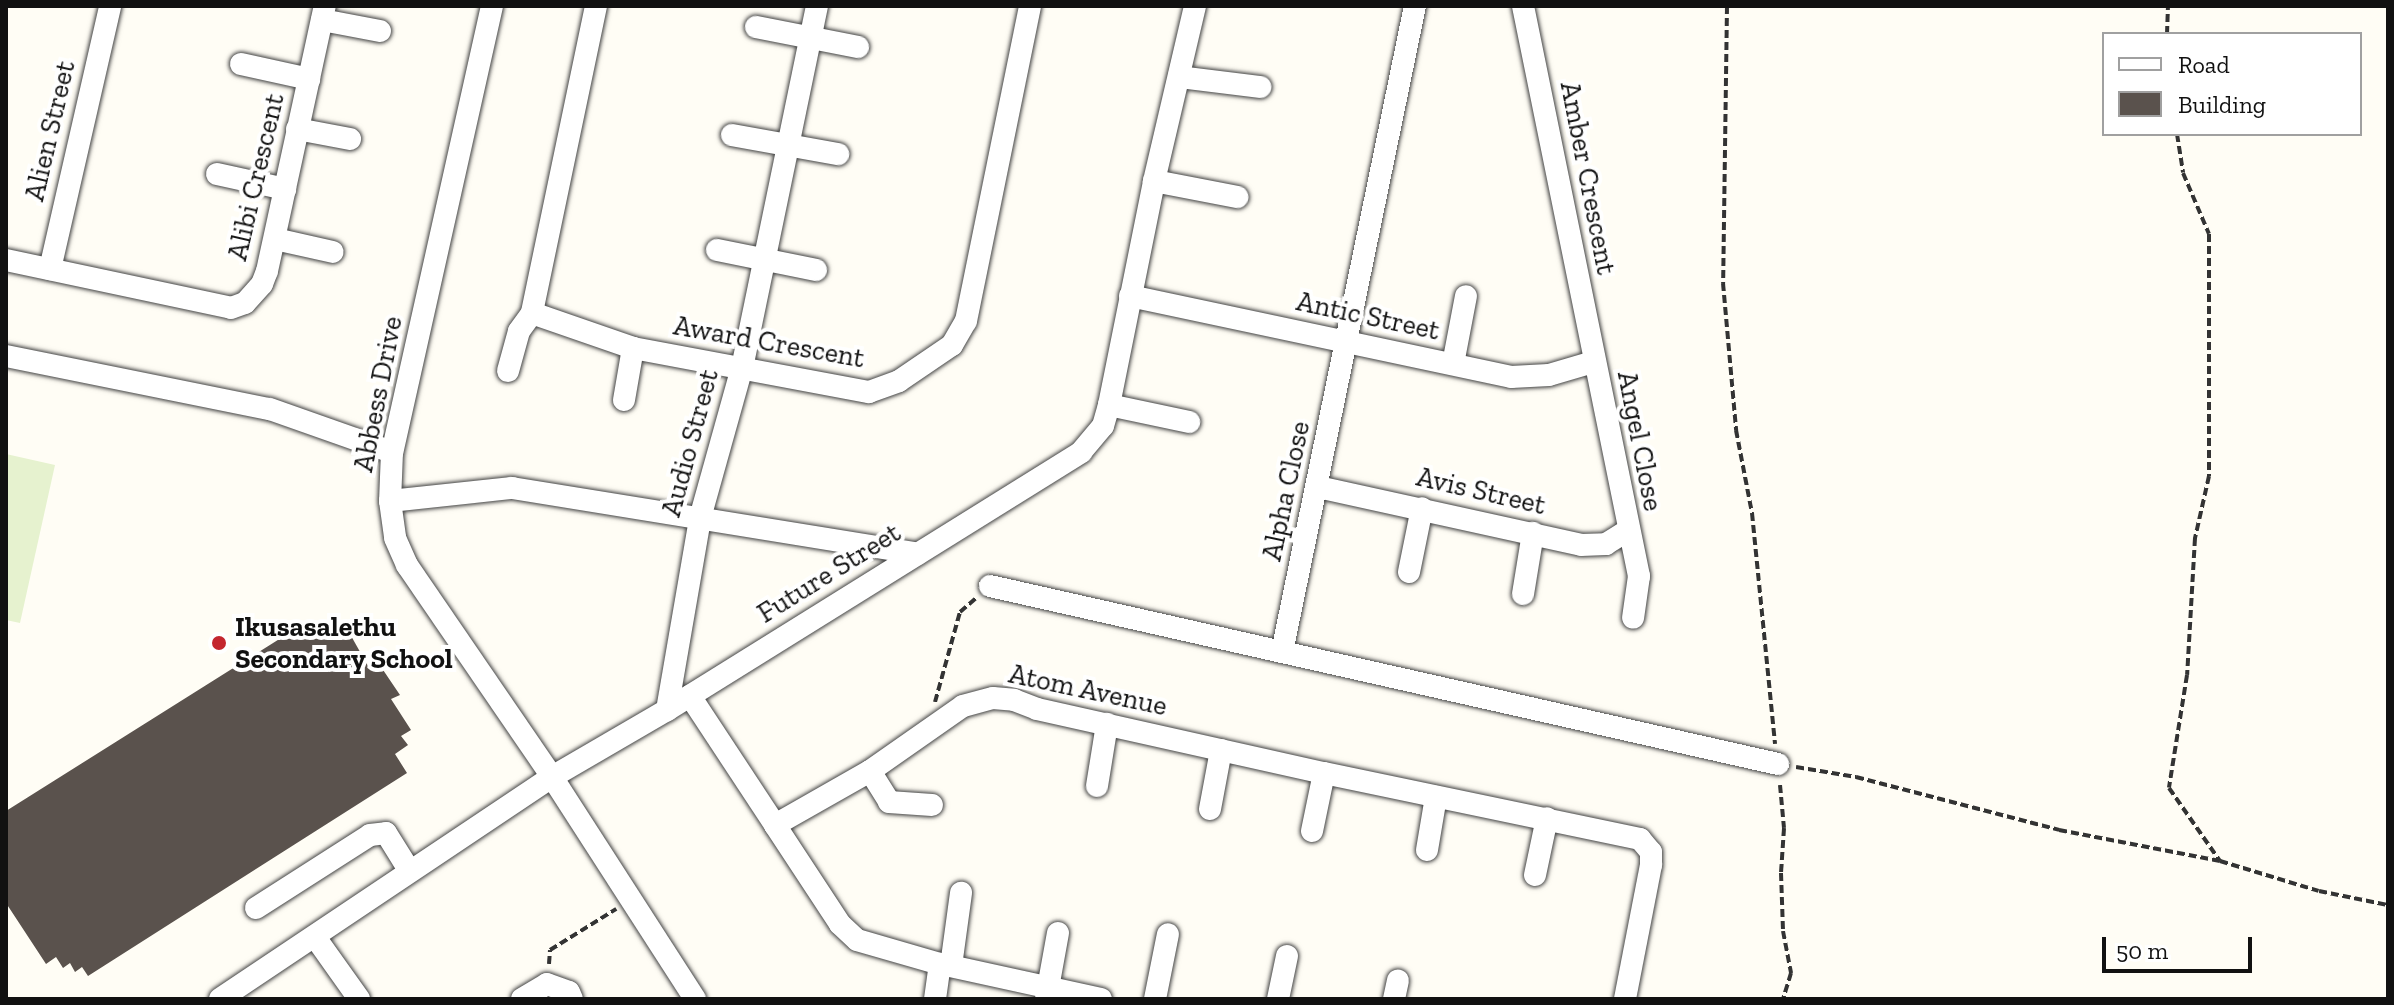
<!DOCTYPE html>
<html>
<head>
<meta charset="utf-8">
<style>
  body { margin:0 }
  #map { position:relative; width:2394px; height:1005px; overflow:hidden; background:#fffdf5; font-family:"Zilla Slab",serif }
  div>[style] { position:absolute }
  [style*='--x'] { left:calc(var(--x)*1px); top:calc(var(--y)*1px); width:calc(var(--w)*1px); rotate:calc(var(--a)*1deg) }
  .pitch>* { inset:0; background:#e6f2cf }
  .building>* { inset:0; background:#5a524d }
  .path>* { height:4px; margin-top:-2px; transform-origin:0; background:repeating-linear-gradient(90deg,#333 0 8px,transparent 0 12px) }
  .roads { filter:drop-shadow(0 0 2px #444) drop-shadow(0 0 2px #444) }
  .minor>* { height:22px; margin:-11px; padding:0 11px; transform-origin:11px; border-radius:11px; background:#fff }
  .dots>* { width:22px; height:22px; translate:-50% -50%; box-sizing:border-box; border:4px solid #fff; border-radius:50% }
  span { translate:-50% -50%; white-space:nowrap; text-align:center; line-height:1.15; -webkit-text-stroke:8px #fff; paint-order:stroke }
  .street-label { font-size:28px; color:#111 }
  .poi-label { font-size:28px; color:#111; font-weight:700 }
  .left { translate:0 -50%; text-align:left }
  .frame { position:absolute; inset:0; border:8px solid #111; pointer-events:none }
  .legend { position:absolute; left:2102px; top:32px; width:260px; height:104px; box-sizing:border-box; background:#fff; border:2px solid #a0a0a0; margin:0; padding:10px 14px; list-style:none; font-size:24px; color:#111 }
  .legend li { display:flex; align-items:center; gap:16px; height:40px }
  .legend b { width:40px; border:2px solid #a0a0a0 }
  .scale { position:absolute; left:2102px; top:937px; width:150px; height:36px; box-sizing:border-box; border:4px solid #111; border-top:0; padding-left:10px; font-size:24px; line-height:28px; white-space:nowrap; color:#111; -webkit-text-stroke:6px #fff; paint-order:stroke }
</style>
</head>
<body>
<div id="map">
  <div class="pitch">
    <i style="clip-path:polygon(6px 454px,55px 465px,20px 623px,6px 620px)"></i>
  </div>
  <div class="building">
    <i style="clip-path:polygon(308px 621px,320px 639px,335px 630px,341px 640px,350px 634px,368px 666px,377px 661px,400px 695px,391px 699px,411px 730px,401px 736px,408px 745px,395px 754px,407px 773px,88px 976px,82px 967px,75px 972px,70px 963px,63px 968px,56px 957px,46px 964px,6px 903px,6px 811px)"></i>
  </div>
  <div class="path">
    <i style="--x:1727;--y:6;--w:277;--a:90.8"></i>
    <i style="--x:1723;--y:283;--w:148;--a:84.9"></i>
    <i style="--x:1736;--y:430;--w:85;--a:79.1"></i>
    <i style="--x:1752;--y:513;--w:232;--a:84.3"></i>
    <i style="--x:2167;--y:34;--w:28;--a:-88"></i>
    <i style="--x:2177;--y:134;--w:39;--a:81"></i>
    <i style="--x:2183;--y:173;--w:66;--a:66.9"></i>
    <i style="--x:2209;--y:234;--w:242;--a:90"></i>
    <i style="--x:2209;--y:476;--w:64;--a:102.7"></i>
    <i style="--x:2195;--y:538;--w:137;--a:93.3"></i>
    <i style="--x:2187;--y:675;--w:114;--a:99.1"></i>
    <i style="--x:2169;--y:788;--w:89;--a:55.1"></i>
    <i style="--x:935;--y:702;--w:93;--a:-74.5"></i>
    <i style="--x:960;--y:612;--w:21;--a:-41"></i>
    <i style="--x:1796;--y:767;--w:61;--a:9.5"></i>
    <i style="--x:1856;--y:777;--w:210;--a:14.6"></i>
    <i style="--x:2059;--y:830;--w:164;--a:10.9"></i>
    <i style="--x:2220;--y:861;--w:103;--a:16.9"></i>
    <i style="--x:2319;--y:891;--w:70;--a:11.5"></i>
    <i style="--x:1780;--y:785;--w:43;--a:84.7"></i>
    <i style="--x:1784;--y:828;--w:45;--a:93.8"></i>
    <i style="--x:1781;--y:873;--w:58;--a:88"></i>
    <i style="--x:1783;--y:931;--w:43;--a:79.2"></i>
    <i style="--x:1791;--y:973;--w:27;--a:107"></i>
    <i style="--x:549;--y:964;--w:14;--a:-86"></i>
    <i style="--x:550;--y:950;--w:78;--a:-31.8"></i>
  </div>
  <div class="roads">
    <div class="minor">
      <i style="--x:492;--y:6;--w:457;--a:102.6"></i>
      <i style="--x:392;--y:452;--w:49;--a:92.3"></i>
      <i style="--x:390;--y:501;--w:37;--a:82"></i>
      <i style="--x:395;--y:538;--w:30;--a:66"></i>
      <i style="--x:407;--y:565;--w:257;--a:55.6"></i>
      <i style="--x:552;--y:777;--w:264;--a:57.2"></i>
      <i style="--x:596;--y:6;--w:314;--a:101.8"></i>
      <i style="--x:532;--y:313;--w:107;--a:19.1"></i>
      <i style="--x:633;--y:348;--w:240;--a:10.6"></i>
      <i style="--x:869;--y:392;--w:32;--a:-20"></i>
      <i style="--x:899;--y:381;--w:64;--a:-34.2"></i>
      <i style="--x:952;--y:345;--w:28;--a:-60"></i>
      <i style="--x:966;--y:321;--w:321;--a:-78.5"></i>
      <i style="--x:1523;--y:6;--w:582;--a:78.5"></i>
      <i style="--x:1639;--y:576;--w:42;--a:98.1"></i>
      <i style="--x:322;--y:20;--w:59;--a:10.7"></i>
      <i style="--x:756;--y:27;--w:104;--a:11.1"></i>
      <i style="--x:241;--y:64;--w:70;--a:12.4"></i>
      <i style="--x:1179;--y:77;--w:82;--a:7"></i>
      <i style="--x:297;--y:129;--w:54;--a:10.7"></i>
      <i style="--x:732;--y:135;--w:108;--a:10.2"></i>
      <i style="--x:217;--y:174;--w:70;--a:12.4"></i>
      <i style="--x:1154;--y:181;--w:85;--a:10.9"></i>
      <i style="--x:275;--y:239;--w:59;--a:12.6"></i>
      <i style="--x:717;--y:250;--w:101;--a:11.4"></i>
      <i style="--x:6;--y:260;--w:230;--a:12"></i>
      <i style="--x:231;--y:308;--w:15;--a:-20"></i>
      <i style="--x:245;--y:303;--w:25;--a:-48"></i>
      <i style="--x:262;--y:284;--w:14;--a:-69"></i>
      <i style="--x:267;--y:271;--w:271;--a:-77.7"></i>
      <i style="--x:50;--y:269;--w:270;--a:-77.1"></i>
      <i style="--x:1130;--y:296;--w:390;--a:12"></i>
      <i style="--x:1511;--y:377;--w:38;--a:-3"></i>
      <i style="--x:1549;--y:375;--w:46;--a:-16.5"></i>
      <i style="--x:6;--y:356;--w:269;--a:11.4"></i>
      <i style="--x:270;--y:409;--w:129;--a:19.4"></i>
      <i style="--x:1453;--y:364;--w:69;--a:-79.2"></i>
      <i style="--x:508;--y:371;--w:41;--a:-74.6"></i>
      <i style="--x:519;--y:331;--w:22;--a:-54"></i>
      <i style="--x:624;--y:400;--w:53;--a:-80.2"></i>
      <i style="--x:1109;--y:405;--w:82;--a:12"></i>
      <i style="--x:1318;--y:487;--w:269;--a:12.4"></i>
      <i style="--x:1581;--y:545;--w:25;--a:-2"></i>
      <i style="--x:1606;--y:544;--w:25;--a:-32"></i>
      <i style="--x:390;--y:501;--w:123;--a:-6.1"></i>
      <i style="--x:512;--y:488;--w:411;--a:9.2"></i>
      <i style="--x:1409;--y:572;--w:65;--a:-78.5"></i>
      <i style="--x:990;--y:586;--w:808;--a:12.73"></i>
      <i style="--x:1523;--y:594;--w:62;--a:-80.7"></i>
      <i style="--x:1282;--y:652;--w:660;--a:-78.37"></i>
      <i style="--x:690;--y:696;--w:154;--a:56.6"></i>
      <i style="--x:667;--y:710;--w:195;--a:-80.2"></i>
      <i style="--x:700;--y:518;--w:156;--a:-74.4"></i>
      <i style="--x:742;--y:368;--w:370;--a:-78.3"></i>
      <i style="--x:870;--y:771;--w:36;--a:58"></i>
      <i style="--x:889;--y:802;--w:43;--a:4"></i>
      <i style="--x:1097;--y:786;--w:63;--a:-80.8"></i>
      <i style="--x:1210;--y:809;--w:60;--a:-79.4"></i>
      <i style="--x:1312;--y:831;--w:59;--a:-78.3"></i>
      <i style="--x:1427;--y:850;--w:54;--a:-80.4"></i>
      <i style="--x:1535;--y:875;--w:58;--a:-78.1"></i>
      <i style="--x:256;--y:908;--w:135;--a:-32.6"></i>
      <i style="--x:370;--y:835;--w:16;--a:-7"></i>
      <i style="--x:386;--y:833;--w:44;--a:58.1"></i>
      <i style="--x:315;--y:937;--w:76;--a:54.6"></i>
      <i style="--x:951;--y:966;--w:74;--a:-82.2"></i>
      <i style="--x:220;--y:999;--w:399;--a:-33.8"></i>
      <i style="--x:552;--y:777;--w:133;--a:-30.2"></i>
      <i style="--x:667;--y:710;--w:488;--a:-31.9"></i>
      <i style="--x:1081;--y:452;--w:34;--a:-50"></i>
      <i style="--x:1103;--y:426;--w:22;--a:-74"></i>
      <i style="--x:1109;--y:405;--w:228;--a:-78.6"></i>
      <i style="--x:1154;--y:181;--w:180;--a:-76.8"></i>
      <i style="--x:522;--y:999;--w:29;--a:-31"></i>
      <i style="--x:547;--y:984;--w:23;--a:20"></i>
      <i style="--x:569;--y:992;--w:8;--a:67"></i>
      <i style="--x:935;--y:999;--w:35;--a:-82"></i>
      <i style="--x:1046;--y:999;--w:67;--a:-79.7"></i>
      <i style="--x:1101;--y:999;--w:165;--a:-167.7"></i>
      <i style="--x:940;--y:964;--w:86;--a:-163.9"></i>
      <i style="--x:857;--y:940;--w:23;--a:-137"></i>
      <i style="--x:840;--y:924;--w:118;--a:-123.3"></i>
      <i style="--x:775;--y:825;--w:109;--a:-29.6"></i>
      <i style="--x:870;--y:771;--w:113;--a:-35"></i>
      <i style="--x:963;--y:706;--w:31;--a:-15"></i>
      <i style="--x:993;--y:698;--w:21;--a:5"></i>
      <i style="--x:1014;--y:700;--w:25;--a:21"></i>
      <i style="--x:1037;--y:709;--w:294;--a:12.6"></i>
      <i style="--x:1324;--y:773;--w:323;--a:11.8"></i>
      <i style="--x:1640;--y:839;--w:17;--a:50"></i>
      <i style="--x:1651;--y:852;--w:13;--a:90"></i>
      <i style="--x:1651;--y:865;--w:136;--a:101"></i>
      <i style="--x:1155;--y:999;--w:66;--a:-78.7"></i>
      <i style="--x:1278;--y:999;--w:44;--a:-78.2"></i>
      <i style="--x:1394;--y:999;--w:19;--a:-78"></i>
    </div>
  </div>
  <div class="dots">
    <i style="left:219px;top:643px;background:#c4262e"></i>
  </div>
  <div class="street-label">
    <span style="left:50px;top:131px;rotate:-77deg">Alien Street</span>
    <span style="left:256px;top:177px;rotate:-77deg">Alibi Crescent</span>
    <span style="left:1588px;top:178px;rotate:79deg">Amber Crescent</span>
    <span style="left:1368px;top:316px;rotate:12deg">Antic Street</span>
    <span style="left:769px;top:342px;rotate:10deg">Award Crescent</span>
    <span style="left:378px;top:394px;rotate:-79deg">Abbess Drive</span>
    <span style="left:1640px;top:441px;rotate:79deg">Angel Close</span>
    <span style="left:690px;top:443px;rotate:-75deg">Audio Street</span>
    <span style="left:1286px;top:491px;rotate:-78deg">Alpha Close</span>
    <span style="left:1481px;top:491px;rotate:13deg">Avis Street</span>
    <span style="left:829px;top:573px;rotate:-32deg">Future Street</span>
    <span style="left:1088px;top:690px;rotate:12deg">Atom Avenue</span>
  </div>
  <div class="poi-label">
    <span class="left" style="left:235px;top:643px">Ikusasalethu<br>Secondary School</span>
  </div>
  <div class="frame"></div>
  <ul class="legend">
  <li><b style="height:10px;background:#fff"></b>Road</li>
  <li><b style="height:22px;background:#5a524d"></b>Building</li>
  </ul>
  <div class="scale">50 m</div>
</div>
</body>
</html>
